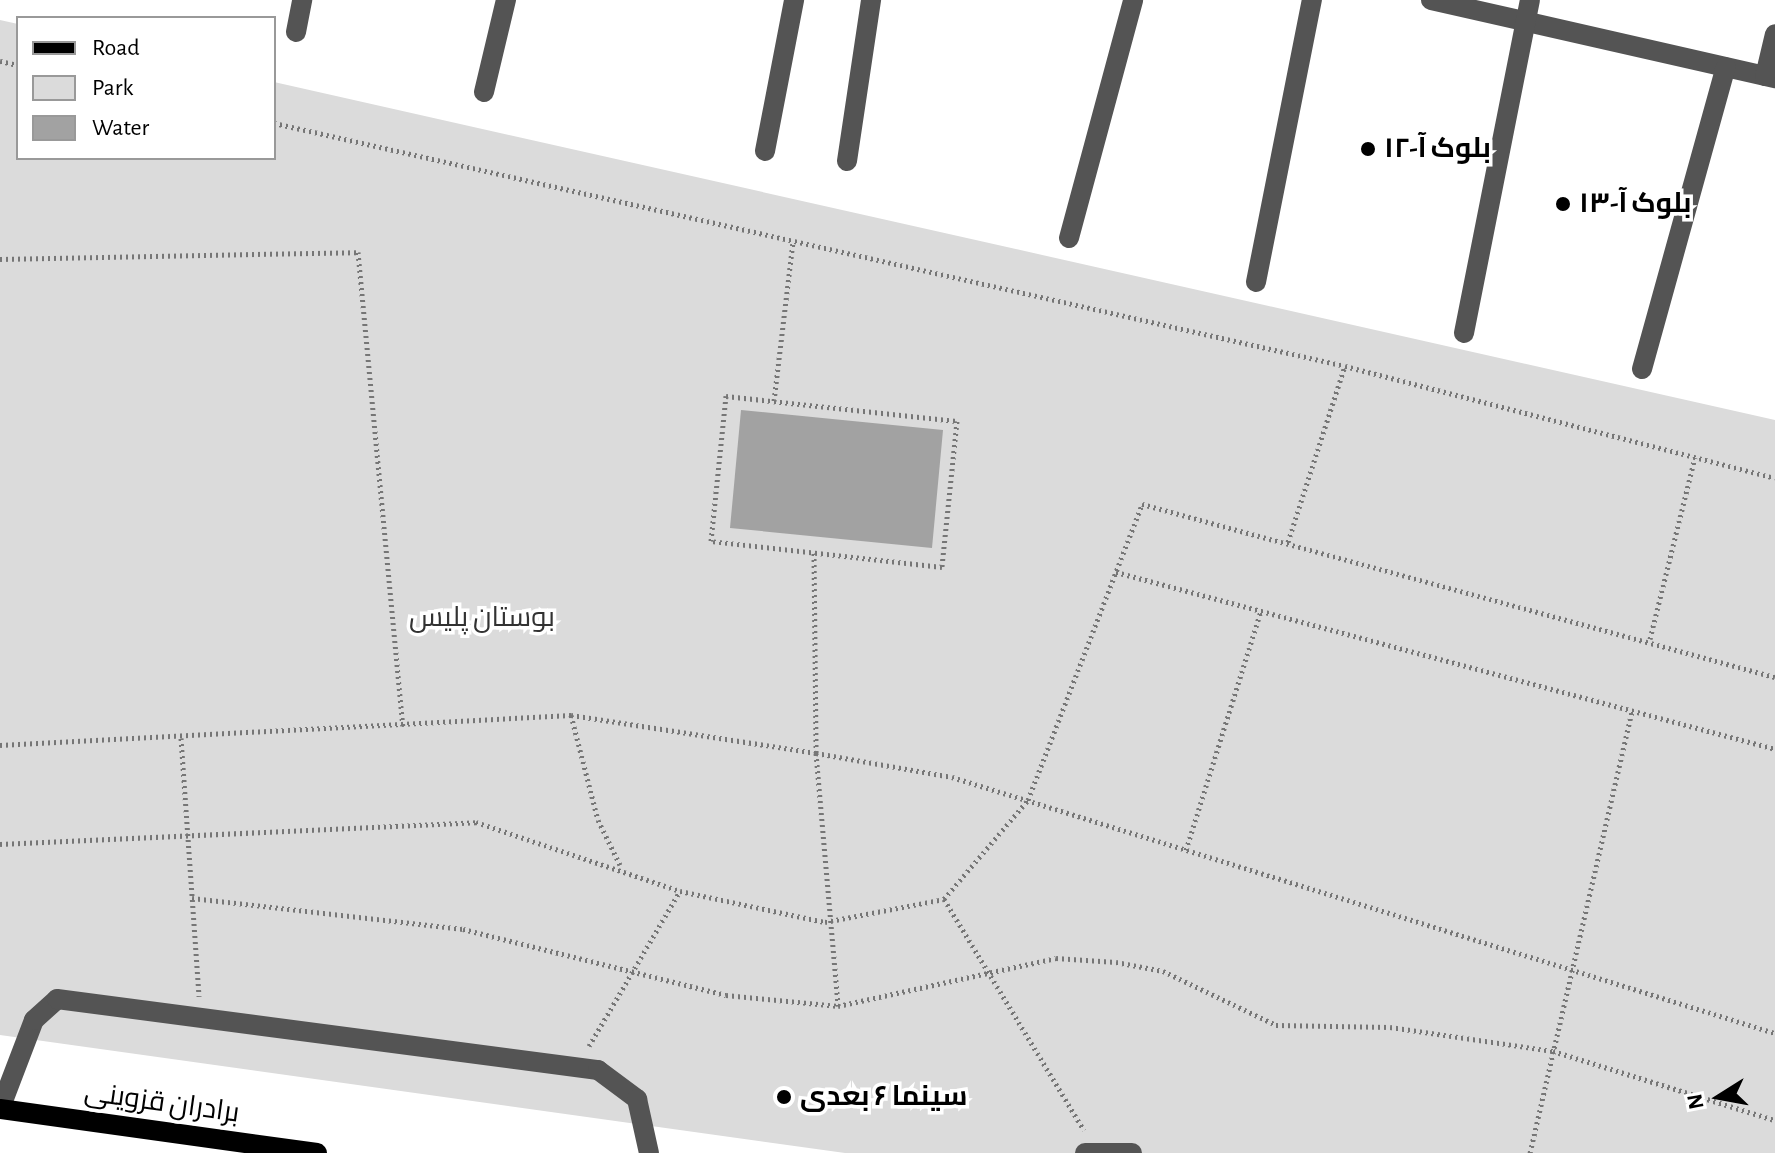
<!DOCTYPE html>
<html>
<head>
<meta charset="utf-8">
<style>
  body { margin:0 }
  #map { position:relative; width:1775px; height:1153px; overflow:hidden; background:#fff; font-family:"Alegreya Sans",Cairo,sans-serif }
  div>[style] { position:absolute }
  [style*='--x'] { left:calc(var(--x)*1px); top:calc(var(--y)*1px); width:calc(var(--w)*1px); rotate:calc(var(--a)*1deg) }
  .green>* { inset:0; background:#dbdbdb }
  .water>* { inset:0; background:#a2a2a2 }
  .path>* { height:5px; margin-top:-2.5px; transform-origin:0; background:repeating-linear-gradient(90deg,#767676 0 2px,transparent 0 6px) }
  .minor>* { height:20px; margin:-10px; padding:0 10px; transform-origin:10px; border-radius:10px; background:#545454 }
  .major>* { height:20px; margin:-10px; padding:0 10px; transform-origin:10px; border-radius:10px; background:#000 }
  .dots>* { width:22px; height:22px; translate:-50% -50%; box-sizing:border-box; border:4px solid #fff; border-radius:50% }
  span { translate:-50% -50%; white-space:nowrap; text-align:center; line-height:1.15; -webkit-text-stroke:7px #fff; paint-order:stroke }
  .poi-label { font-size:28px; color:#000; font-weight:700 }
  .left { translate:0 -50%; text-align:left }
  .park-label { font-size:28px; color:#323232 }
  .street-label { font-size:28px; color:#000 }
  .legend { position:absolute; left:16px; top:16px; width:260px; height:144px; box-sizing:border-box; background:#fff; border:2px solid #999; margin:0; padding:10px 14px; list-style:none; font-size:24px; color:#000 }
  .legend li { display:flex; align-items:center; gap:16px; height:40px }
  .legend b { width:40px; border:2px solid #999 }
  .north { position:absolute; left:1679px; top:1057px; width:80px; height:80px; -webkit-text-stroke:6px #fff; paint-order:stroke; rotate:259deg; font-size:22px; font-weight:700; line-height:32px; text-align:center; color:#000 }
  .north::after { content:''; display:block; margin:auto; width:28px; height:36px; background:#000; clip-path:polygon(50% 0,100% 100%,50% 72%,0 100%) }
</style>
</head>
<body>
<div id="map">
  <div class="green">
    <i style="clip-path:polygon(0 20px,18px 24px,18px 158px,274px 158px,274px 82px,1775px 420px,1775px 1153px,845px 1153px,0 1035px)"></i>
  </div>
  <div class="water">
    <i style="clip-path:polygon(741px 410px,943px 430px,932px 548px,730px 528px)"></i>
  </div>
  <div class="path">
    <i style="--x:0;--y:61;--w:18;--a:13"></i>
    <i style="--x:274;--y:123;--w:1098;--a:12.78"></i>
    <i style="--x:1345;--y:366;--w:444;--a:14.6"></i>
    <i style="--x:0;--y:259;--w:358;--a:-1.1"></i>
    <i style="--x:358;--y:252;--w:476;--a:84.6"></i>
    <i style="--x:726;--y:396;--w:232;--a:6.2"></i>
    <i style="--x:957;--y:421;--w:147;--a:95.9"></i>
    <i style="--x:942;--y:567;--w:232;--a:-173.6"></i>
    <i style="--x:711;--y:541;--w:146;--a:-84.1"></i>
    <i style="--x:774;--y:401;--w:161;--a:-83.2"></i>
    <i style="--x:1288;--y:542;--w:185;--a:-72.1"></i>
    <i style="--x:814;--y:553;--w:200;--a:89.4"></i>
    <i style="--x:816;--y:753;--w:254;--a:85"></i>
    <i style="--x:1116;--y:572;--w:682;--a:15.03"></i>
    <i style="--x:1650;--y:639;--w:187;--a:-76.1"></i>
    <i style="--x:571;--y:715;--w:108;--a:75.6"></i>
    <i style="--x:598;--y:820;--w:50;--a:63.9"></i>
    <i style="--x:181;--y:738;--w:259;--a:86"></i>
    <i style="--x:0;--y:745;--w:572;--a:-3.01"></i>
    <i style="--x:571;--y:715;--w:248;--a:8.8"></i>
    <i style="--x:816;--y:753;--w:138;--a:10"></i>
    <i style="--x:952;--y:777;--w:862;--a:17.28"></i>
    <i style="--x:0;--y:844;--w:477;--a:-2.6"></i>
    <i style="--x:476;--y:822;--w:215;--a:18.7"></i>
    <i style="--x:680;--y:891;--w:148;--a:12.1"></i>
    <i style="--x:825;--y:922;--w:121;--a:-10.9"></i>
    <i style="--x:944;--y:899;--w:130;--a:-49.7"></i>
    <i style="--x:1028;--y:800;--w:317;--a:-68.9"></i>
    <i style="--x:1142;--y:504;--w:656;--a:15.29"></i>
    <i style="--x:1186;--y:850;--w:250;--a:-72.6"></i>
    <i style="--x:192;--y:898;--w:273;--a:6.5"></i>
    <i style="--x:463;--y:929;--w:271;--a:14.1"></i>
    <i style="--x:726;--y:995;--w:113;--a:5.6"></i>
    <i style="--x:838;--y:1006;--w:223;--a:-12.4"></i>
    <i style="--x:1056;--y:958;--w:60;--a:3.8"></i>
    <i style="--x:1116;--y:962;--w:48;--a:10.8"></i>
    <i style="--x:1163;--y:971;--w:125;--a:25.5"></i>
    <i style="--x:1276;--y:1025;--w:114;--a:1"></i>
    <i style="--x:1390;--y:1027;--w:165;--a:8.4"></i>
    <i style="--x:1553;--y:1051;--w:232;--a:17.3"></i>
    <i style="--x:944;--y:899;--w:270;--a:58.8"></i>
    <i style="--x:589;--y:1046;--w:180;--a:-59.6"></i>
    <i style="--x:1530;--y:1153;--w:454;--a:-77"></i>
  </div>
  <div class="minor">
    <i style="--x:1431;--y:0;--w:353;--a:12.8"></i>
    <i style="--x:296;--y:32;--w:33;--a:-79"></i>
    <i style="--x:1765;--y:76;--w:43;--a:-76.6"></i>
    <i style="--x:484;--y:92;--w:95;--a:-76.6"></i>
    <i style="--x:765;--y:151;--w:154;--a:-79.1"></i>
    <i style="--x:847;--y:161;--w:163;--a:-81.5"></i>
    <i style="--x:1069;--y:238;--w:246;--a:-74.9"></i>
    <i style="--x:1256;--y:282;--w:288;--a:-78.8"></i>
    <i style="--x:1464;--y:333;--w:339;--a:-78.8"></i>
    <i style="--x:1642;--y:369;--w:313;--a:-74.5"></i>
    <i style="--x:0;--y:1109;--w:95;--a:-69.1"></i>
    <i style="--x:34;--y:1020;--w:31;--a:-42"></i>
    <i style="--x:57;--y:999;--w:546;--a:7.48"></i>
    <i style="--x:598;--y:1070;--w:49;--a:36.6"></i>
    <i style="--x:637;--y:1099;--w:55;--a:77.5"></i>
    <i style="--x:1085;--y:1153;--w:47;--a:0"></i>
  </div>
  <div class="major">
    <i style="--x:0;--y:1109;--w:320;--a:7.9"></i>
  </div>
  <div class="dots">
    <i style="left:1368px;top:149px;background:#000"></i>
    <i style="left:1563px;top:204px;background:#000"></i>
    <i style="left:784px;top:1097px;background:#000"></i>
  </div>
  <div class="poi-label">
    <span class="left" style="left:1384px;top:149px">بلوک آ-۱۲</span>
    <span class="left" style="left:1579px;top:204px">بلوک آ-۱۳</span>
    <span class="left" style="left:800px;top:1097px">سینما ۶ بعدی</span>
  </div>
  <div class="park-label">
    <span style="left:482px;top:618px">بوستان پلیس</span>
  </div>
  <div class="street-label">
    <span style="left:162px;top:1103px;rotate:8deg">برادران قزوینی</span>
  </div>
  <ul class="legend">
  <li><b style="height:10px;background:#000"></b>Road</li>
  <li><b style="height:22px;background:#dbdbdb"></b>Park</li>
  <li><b style="height:22px;background:#a2a2a2"></b>Water</li>
  </ul>
  <div class="north">N</div>
</div>
</body>
</html>
